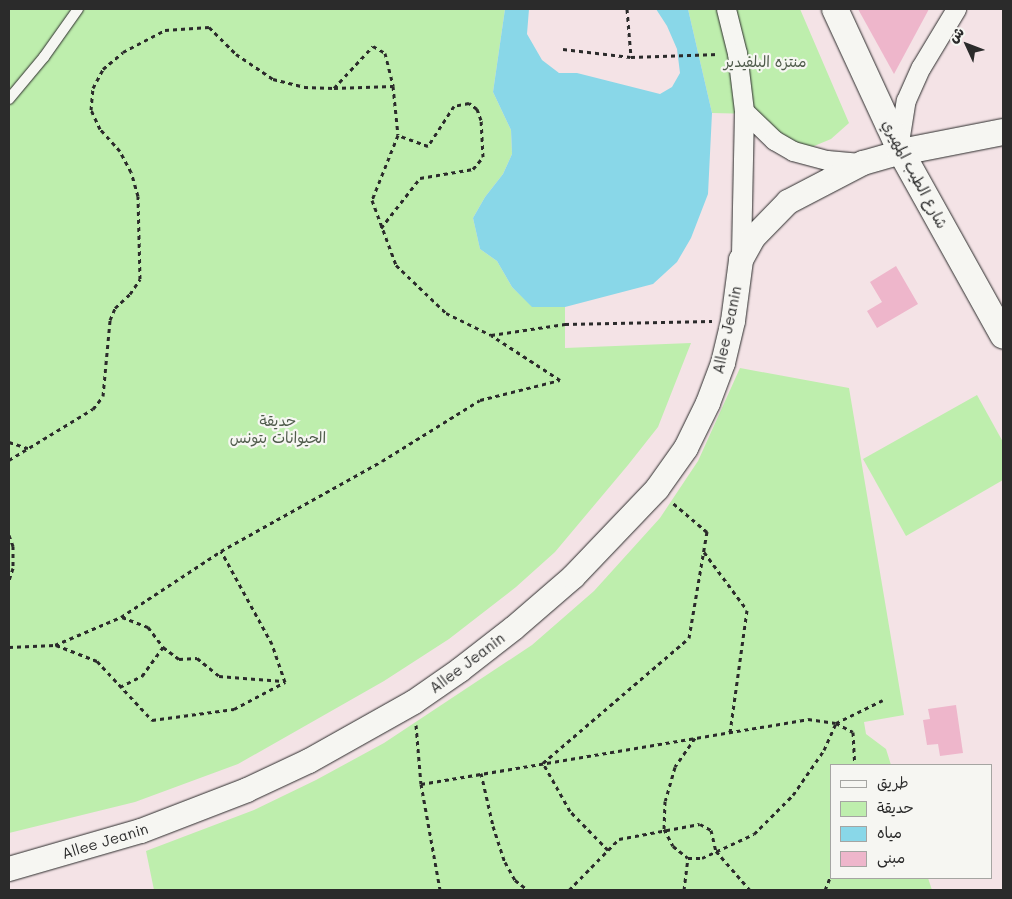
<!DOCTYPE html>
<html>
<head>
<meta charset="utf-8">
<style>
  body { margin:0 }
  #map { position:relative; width:1012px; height:899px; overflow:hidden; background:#f4e3e6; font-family:Mali,"Playpen Sans Arabic",sans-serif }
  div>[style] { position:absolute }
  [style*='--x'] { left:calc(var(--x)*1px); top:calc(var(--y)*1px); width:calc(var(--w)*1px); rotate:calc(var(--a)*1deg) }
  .green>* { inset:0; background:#beeead }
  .water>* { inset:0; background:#89d7e8 }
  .building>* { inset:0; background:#eeb6cb }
  .path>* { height:3px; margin-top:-1.5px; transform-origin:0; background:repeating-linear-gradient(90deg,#2b2b2b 0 4px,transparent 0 8px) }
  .roads { filter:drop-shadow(0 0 1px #2b2b2b) drop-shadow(0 0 1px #2b2b2b) }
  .service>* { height:10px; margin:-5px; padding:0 5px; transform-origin:5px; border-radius:5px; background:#f6f6f2 }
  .minor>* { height:19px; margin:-9.5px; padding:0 9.5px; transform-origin:9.5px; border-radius:9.5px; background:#f6f6f2 }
  .tertiary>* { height:24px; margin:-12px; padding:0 12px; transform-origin:12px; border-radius:12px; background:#f6f6f2 }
  .secondary>* { height:26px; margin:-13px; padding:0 13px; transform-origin:13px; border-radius:13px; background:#f6f6f2 }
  span { translate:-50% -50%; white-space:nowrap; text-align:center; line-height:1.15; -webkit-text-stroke:4.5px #f6f6f2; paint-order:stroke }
  .park-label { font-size:15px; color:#505c4c }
  .street-label { font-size:15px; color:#2b2b2b }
  .frame { position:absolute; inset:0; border:10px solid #2b2b2b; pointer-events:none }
  .legend { position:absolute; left:830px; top:764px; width:162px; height:115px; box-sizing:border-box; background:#f6f6f2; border:1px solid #a5a5a2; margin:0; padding:6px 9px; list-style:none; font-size:15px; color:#2b2b2b }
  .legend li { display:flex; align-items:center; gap:10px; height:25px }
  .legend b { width:25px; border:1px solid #a5a5a2 }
  .north { position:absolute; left:942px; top:20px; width:50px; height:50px; -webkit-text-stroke:4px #f6f6f2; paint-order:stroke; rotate:313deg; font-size:14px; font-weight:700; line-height:20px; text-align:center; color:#2b2b2b }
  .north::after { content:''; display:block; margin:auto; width:18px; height:22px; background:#2b2b2b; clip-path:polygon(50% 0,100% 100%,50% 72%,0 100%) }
</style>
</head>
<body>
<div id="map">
  <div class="green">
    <i style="clip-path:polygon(9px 9px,505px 9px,493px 92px,511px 130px,512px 154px,503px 174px,485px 197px,473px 218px,480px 249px,497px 261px,512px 287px,532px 306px,565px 307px,565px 348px,691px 343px,658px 427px,628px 465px,555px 552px,516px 587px,449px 639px,384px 681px,238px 764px,135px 802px,9px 833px)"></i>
    <i style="clip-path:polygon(688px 9px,800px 9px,849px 123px,831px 139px,807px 149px,778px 137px,755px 114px,712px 113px)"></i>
    <i style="clip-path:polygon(740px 368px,849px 388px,904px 715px,864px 722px,866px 734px,886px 749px,891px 765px,831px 765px,831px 878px,928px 878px,932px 890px,154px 890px,146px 851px,254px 810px,316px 780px,384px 743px,532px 645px,594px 591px,660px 518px,698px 461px)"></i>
    <i style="clip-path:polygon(977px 395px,1003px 442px,1003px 480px,906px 536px,863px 459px)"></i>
  </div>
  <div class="water">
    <i style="clip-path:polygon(505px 9px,529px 9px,527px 34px,542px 60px,559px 73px,577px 73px,660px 94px,672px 87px,680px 73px,677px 49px,667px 26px,656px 9px,688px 9px,712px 113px,708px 194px,691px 238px,677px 262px,653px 284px,565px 307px,532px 307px,512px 287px,497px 261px,480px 249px,473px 218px,485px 197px,503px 174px,512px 154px,511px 130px,493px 92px)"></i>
  </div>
  <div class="building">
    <i style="clip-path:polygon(858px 9px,929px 9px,894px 74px)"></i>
    <i style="clip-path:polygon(896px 266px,918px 304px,877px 328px,867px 311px,882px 302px,870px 282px)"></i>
    <i style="clip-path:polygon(956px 705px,963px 753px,940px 756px,938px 744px,927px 745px,923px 720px,930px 719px,928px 709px)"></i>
  </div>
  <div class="path">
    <i style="--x:627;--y:9;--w:48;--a:85.2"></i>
    <i style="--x:563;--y:49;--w:68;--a:6.7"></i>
    <i style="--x:631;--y:57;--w:88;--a:-2"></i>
    <i style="--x:334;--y:88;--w:57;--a:-47.1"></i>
    <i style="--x:373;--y:46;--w:14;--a:30"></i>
    <i style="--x:385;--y:53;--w:34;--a:76"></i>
    <i style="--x:381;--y:228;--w:63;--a:-52"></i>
    <i style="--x:420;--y:178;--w:54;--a:-9.6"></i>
    <i style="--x:473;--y:169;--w:16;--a:-50"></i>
    <i style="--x:483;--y:157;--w:37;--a:-93"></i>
    <i style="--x:481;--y:120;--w:12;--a:-110"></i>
    <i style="--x:477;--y:109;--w:10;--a:-143"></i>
    <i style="--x:469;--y:103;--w:15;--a:169"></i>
    <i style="--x:454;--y:106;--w:48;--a:123"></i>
    <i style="--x:428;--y:146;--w:32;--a:-160"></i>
    <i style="--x:9;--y:442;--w:20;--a:18"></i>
    <i style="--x:9;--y:460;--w:98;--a:-31.3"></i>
    <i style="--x:93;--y:409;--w:16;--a:-52"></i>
    <i style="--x:103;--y:396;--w:76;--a:-84.7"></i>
    <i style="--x:110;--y:320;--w:13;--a:-67"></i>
    <i style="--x:115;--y:308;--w:21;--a:-43"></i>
    <i style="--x:130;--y:294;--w:18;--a:-56"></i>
    <i style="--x:140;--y:279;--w:83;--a:-91.4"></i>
    <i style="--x:138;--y:196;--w:25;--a:-106"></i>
    <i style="--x:131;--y:172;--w:24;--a:-118"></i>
    <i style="--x:120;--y:151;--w:30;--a:-132"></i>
    <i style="--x:100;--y:129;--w:21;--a:-115"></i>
    <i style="--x:91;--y:110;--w:22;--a:-85"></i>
    <i style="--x:93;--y:88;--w:21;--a:-62"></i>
    <i style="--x:103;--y:69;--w:26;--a:-40"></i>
    <i style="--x:123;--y:52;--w:47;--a:-27.6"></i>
    <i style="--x:165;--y:30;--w:44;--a:-3.9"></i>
    <i style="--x:209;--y:27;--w:38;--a:45"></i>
    <i style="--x:236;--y:54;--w:45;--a:34"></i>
    <i style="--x:273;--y:79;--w:32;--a:14"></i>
    <i style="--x:304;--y:87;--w:30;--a:2"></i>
    <i style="--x:334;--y:88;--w:59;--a:-1.9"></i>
    <i style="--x:393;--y:86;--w:49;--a:84.2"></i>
    <i style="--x:398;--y:135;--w:70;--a:111.8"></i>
    <i style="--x:372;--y:200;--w:69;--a:69.7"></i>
    <i style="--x:396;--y:265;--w:69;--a:43.8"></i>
    <i style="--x:446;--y:313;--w:50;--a:26.1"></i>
    <i style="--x:491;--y:335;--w:75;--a:-8.5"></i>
    <i style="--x:565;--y:324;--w:147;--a:-1.2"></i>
    <i style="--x:9;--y:535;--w:12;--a:70"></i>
    <i style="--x:13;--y:546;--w:22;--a:90"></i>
    <i style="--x:13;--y:568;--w:13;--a:108"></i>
    <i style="--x:704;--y:552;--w:72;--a:53.4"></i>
    <i style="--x:747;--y:610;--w:123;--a:97.9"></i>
    <i style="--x:122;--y:617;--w:28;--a:21"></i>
    <i style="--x:148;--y:627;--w:25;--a:53"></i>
    <i style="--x:163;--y:647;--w:20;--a:37"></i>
    <i style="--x:179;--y:659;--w:18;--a:-3"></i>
    <i style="--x:197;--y:658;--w:28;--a:39"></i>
    <i style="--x:219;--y:676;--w:64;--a:4.5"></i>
    <i style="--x:56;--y:645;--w:44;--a:21.3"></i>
    <i style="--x:97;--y:661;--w:81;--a:47"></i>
    <i style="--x:152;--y:720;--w:83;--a:-7.6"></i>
    <i style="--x:234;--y:709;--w:58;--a:-27.9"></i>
    <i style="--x:285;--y:682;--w:40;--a:-108.9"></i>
    <i style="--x:272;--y:644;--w:106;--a:-118.7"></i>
    <i style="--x:9;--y:647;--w:46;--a:-2.5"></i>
    <i style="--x:55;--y:645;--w:72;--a:-23"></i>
    <i style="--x:121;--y:617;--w:120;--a:-33.4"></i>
    <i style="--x:221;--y:551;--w:184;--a:-29.2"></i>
    <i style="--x:382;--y:461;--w:115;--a:-31.9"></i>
    <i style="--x:480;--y:400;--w:82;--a:-14"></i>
    <i style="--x:560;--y:380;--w:82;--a:-146.9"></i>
    <i style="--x:120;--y:687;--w:25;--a:-27"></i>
    <i style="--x:142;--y:676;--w:36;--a:-54"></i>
    <i style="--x:416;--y:725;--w:59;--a:85.2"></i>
    <i style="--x:421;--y:784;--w:108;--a:79.8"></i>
    <i style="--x:695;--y:738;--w:35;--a:125"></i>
    <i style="--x:675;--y:767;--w:35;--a:106"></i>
    <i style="--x:665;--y:801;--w:28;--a:92"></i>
    <i style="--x:664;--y:829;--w:19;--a:62"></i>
    <i style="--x:673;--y:846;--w:19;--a:39"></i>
    <i style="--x:688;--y:858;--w:14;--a:0"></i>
    <i style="--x:702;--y:858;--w:57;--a:-24.8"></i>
    <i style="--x:754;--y:834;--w:55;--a:-45"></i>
    <i style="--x:793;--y:795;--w:55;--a:-55.4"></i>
    <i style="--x:824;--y:750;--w:30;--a:-66"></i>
    <i style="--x:836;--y:723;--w:52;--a:-26.1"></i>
    <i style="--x:481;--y:773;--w:54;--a:77.2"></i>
    <i style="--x:493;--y:826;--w:38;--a:72"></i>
    <i style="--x:505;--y:862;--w:21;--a:61"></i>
    <i style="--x:515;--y:880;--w:16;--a:38"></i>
    <i style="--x:421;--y:784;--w:392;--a:-9.5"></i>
    <i style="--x:808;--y:719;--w:28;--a:8"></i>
    <i style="--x:836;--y:723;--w:19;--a:28"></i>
    <i style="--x:853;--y:732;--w:33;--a:87"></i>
    <i style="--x:608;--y:850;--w:54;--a:-134.3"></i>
    <i style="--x:570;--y:811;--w:55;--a:-119.4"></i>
    <i style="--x:543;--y:763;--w:192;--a:-40.6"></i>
    <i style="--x:689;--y:638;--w:108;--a:-80.4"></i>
    <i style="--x:707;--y:532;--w:45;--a:-139.5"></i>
    <i style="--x:569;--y:890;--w:71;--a:-45.6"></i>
    <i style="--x:619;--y:839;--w:82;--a:-10.5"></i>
    <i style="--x:700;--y:824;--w:13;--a:29"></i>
    <i style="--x:711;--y:830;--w:22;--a:77"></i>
    <i style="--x:716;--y:851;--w:52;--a:48.9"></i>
    <i style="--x:684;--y:890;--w:31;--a:-83"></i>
    <i style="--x:825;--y:890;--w:16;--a:-68"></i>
  </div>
  <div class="roads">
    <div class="service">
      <i style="--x:9;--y:99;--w:55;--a:-50.2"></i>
      <i style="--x:44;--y:57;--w:59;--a:-54.7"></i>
    </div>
    <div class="minor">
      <i style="--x:726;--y:9;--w:45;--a:76"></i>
      <i style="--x:737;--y:53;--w:58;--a:83.1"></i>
      <i style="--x:744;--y:111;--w:148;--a:91.2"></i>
      <i style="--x:744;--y:111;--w:42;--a:44"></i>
      <i style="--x:774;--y:140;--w:22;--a:30"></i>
      <i style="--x:793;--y:151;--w:35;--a:15"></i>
      <i style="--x:827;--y:160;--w:36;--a:5"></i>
      <i style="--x:901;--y:148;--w:12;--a:-95"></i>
      <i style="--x:900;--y:136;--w:36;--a:-81"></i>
      <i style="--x:906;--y:100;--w:36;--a:-66"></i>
      <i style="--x:921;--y:67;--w:68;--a:-58.9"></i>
    </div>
    <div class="tertiary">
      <i style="--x:9;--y:869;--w:137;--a:-16.1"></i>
      <i style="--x:141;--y:831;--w:114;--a:-21.1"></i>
      <i style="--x:247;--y:790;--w:68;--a:-25.1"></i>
      <i style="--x:309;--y:761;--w:120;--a:-29.3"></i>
      <i style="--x:414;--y:702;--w:56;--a:-34.8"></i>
      <i style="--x:460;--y:670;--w:68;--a:-37.9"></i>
      <i style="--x:514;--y:628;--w:78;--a:-40.8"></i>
      <i style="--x:573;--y:577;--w:122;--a:-46.3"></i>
      <i style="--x:657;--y:489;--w:50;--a:-54.7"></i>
      <i style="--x:686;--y:448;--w:50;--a:-63.9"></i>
      <i style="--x:708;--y:403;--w:43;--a:-69.4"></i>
      <i style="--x:723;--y:363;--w:43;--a:-76.6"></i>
      <i style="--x:733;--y:321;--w:62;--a:-82.5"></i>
      <i style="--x:741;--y:260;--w:26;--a:-61"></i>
      <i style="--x:754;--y:237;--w:49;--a:-45.8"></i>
      <i style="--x:788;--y:202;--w:85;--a:-27.5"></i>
      <i style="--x:863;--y:163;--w:40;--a:-16"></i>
    </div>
    <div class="secondary">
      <i style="--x:835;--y:9;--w:157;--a:65.2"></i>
      <i style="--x:901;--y:152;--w:210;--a:60.9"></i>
      <i style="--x:901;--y:152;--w:104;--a:-11.1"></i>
    </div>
  </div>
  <div class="park-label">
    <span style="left:765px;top:62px">منتزه البلفيدير</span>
    <span style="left:278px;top:429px">حديقة<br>الحيوانات بتونس</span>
  </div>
  <div class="street-label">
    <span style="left:915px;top:174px;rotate:62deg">شارع الطيب المهيري</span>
    <span style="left:727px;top:330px;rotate:-78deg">Allee Jeanin</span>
    <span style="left:467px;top:663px;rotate:-37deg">Allee Jeanin</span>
    <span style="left:105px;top:841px;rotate:-17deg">Allee Jeanin</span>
  </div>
  <div class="frame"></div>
  <ul class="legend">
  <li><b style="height:6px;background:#f6f6f2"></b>طريق</li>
  <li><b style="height:14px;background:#beeead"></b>حديقة</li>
  <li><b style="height:14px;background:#89d7e8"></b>مياه</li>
  <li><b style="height:14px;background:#eeb6cb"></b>مبنى</li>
  </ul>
  <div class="north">ش</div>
</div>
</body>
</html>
